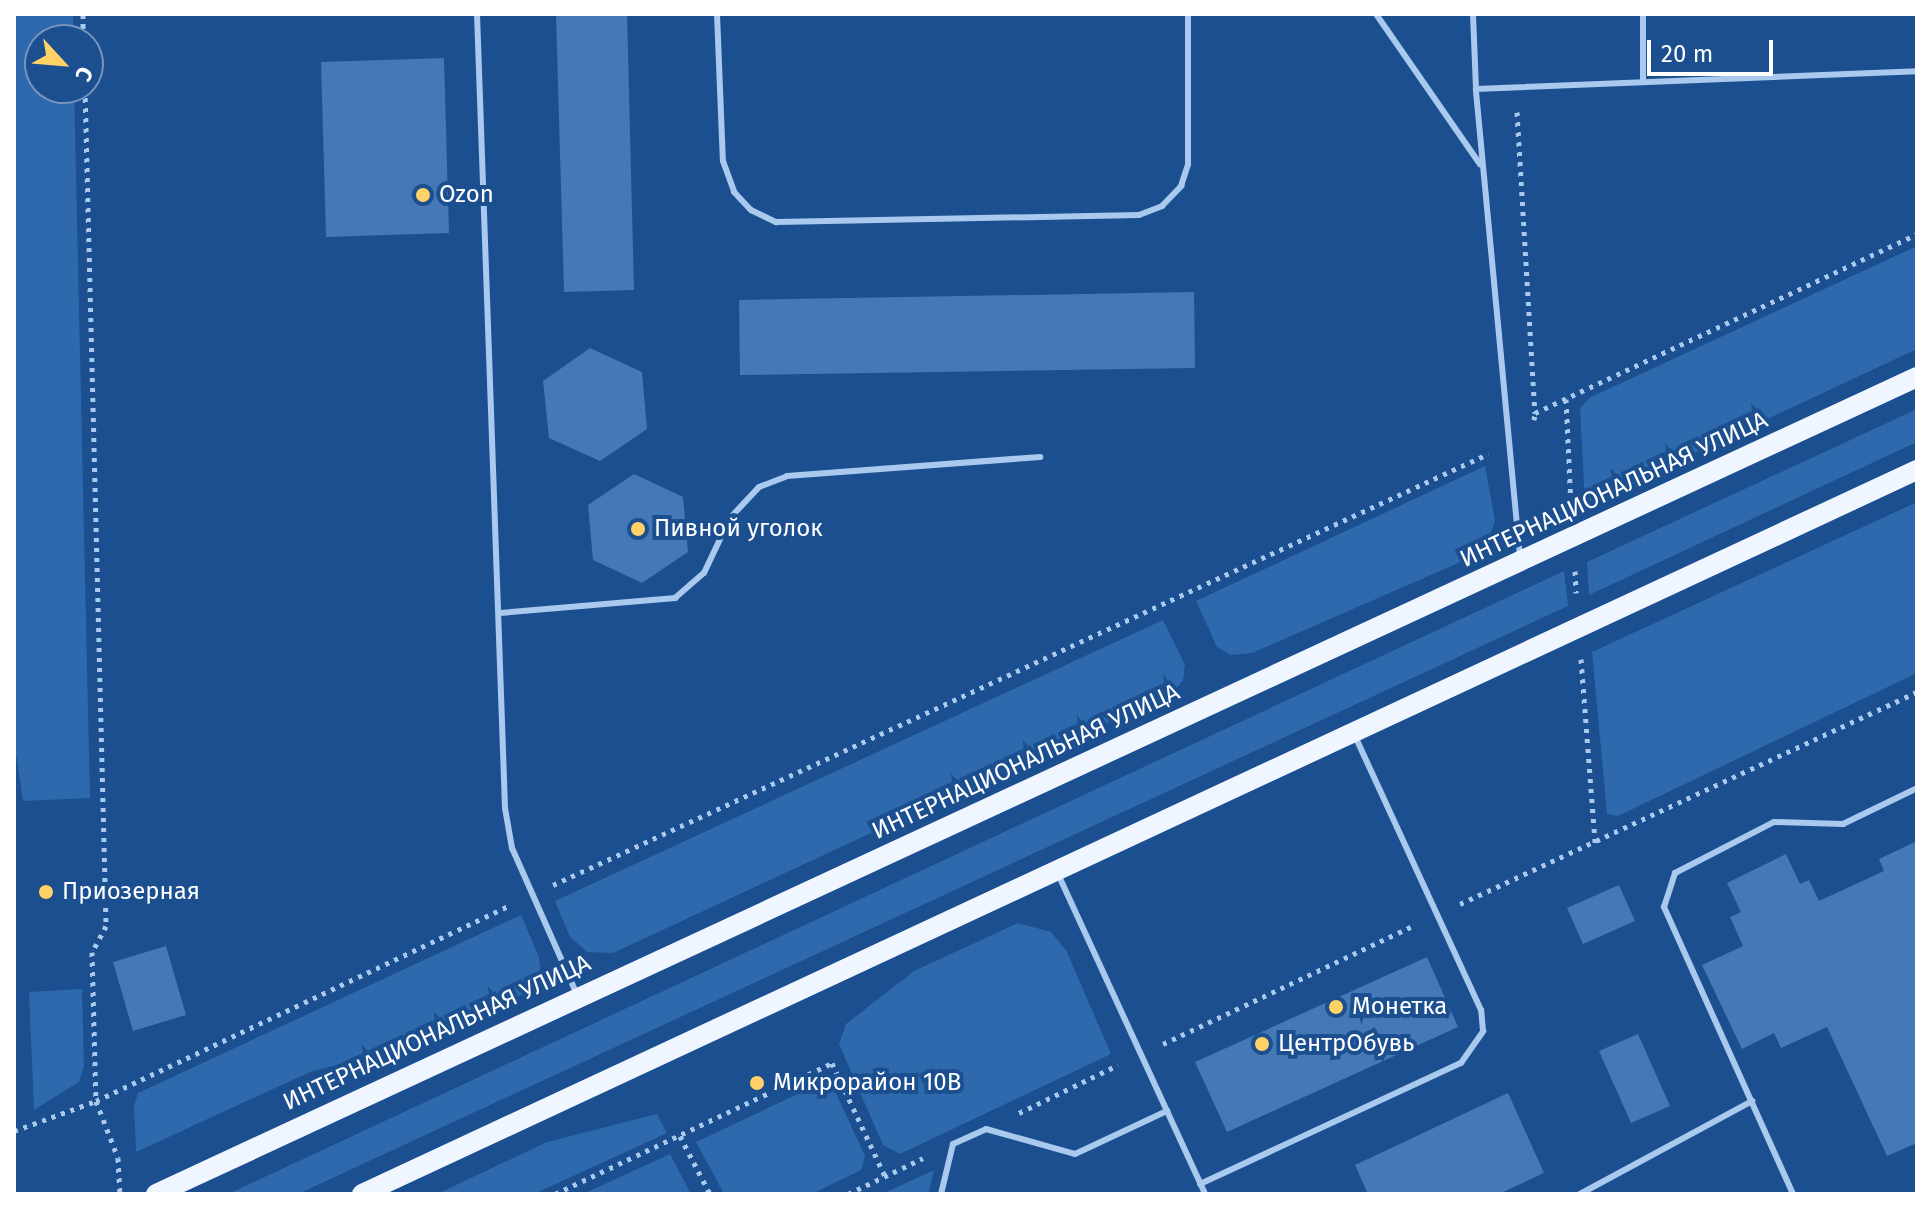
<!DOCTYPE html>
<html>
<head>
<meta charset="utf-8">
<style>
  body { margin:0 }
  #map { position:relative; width:1931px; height:1208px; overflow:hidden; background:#1b4f8f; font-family:"Fira Sans",sans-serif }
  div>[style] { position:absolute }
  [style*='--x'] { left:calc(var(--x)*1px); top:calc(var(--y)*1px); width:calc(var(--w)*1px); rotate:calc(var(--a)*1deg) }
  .green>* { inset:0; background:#2e69ad }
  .building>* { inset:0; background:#4478b7 }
  .path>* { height:5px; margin-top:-2.5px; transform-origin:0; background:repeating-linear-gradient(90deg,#a9c9ee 0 4px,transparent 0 10px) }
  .service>* { height:6px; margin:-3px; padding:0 3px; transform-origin:3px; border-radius:3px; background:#a9c9ee }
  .primary>* { height:20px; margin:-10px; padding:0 10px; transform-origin:10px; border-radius:10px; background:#f0f6ff }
  .dots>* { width:22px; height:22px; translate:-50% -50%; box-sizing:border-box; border:4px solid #1b4f8f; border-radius:50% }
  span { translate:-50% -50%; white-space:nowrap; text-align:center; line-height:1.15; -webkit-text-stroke:8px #1b4f8f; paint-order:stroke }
  .poi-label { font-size:24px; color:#fff }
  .left { translate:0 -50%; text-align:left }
  .street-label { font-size:24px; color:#fff }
  .frame { position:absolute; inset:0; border:16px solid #fff; pointer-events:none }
  .north { position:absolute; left:24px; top:24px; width:80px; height:80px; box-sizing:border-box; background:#1b4f8f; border:2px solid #7695bc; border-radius:50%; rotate:116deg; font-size:22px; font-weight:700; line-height:32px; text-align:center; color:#fff }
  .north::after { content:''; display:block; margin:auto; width:28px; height:36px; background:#ffd166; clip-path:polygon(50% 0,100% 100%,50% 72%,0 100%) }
  .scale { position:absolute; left:1647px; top:40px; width:126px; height:36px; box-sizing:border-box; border:4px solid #fff; border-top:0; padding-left:10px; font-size:24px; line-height:28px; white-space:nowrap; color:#fff; -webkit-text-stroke:6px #1b4f8f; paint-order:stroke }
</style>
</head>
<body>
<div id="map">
  <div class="green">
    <i style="clip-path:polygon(14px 14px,73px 14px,73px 40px,40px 40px,40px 88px,74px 88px,90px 798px,23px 801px,14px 741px)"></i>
    <i style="clip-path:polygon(1917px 246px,1917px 349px,1585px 504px,1580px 409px,1589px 398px)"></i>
    <i style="clip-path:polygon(1917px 409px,1917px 442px,1589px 595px,1587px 562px)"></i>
    <i style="clip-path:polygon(1485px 466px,1495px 521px,1488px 540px,1472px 557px,1252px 653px,1231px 655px,1217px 647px,1196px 601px)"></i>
    <i style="clip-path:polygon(1917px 502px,1917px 673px,1618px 816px,1607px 814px,1592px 652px)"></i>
    <i style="clip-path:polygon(1564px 571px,1568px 606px,298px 1194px,228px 1194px)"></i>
    <i style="clip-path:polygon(1163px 620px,1185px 665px,1183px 680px,1174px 692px,613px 953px,587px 952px,570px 937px,555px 901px)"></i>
    <i style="clip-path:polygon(521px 915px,539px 957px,541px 974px,532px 990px,412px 1045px,310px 1072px,136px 1152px,134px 1106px,138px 1093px)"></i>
    <i style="clip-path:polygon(1018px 923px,1051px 932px,1066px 950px,1111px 1054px,900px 1154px,883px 1145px,839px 1044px,846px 1024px,914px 971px)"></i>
    <i style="clip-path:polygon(82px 989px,84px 1066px,79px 1082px,34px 1110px,29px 992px)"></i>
    <i style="clip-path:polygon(821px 1083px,834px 1089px,865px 1156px,861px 1170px,812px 1194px,724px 1194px,696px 1142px)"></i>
    <i style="clip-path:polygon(657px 1114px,667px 1133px,534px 1194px,437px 1194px,547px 1142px)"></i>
    <i style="clip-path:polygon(670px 1154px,691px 1194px,583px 1194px)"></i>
    <i style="clip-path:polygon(934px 1170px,928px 1194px,882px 1194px)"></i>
  </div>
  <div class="building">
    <i style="clip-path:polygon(556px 14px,627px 14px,634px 290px,564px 292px)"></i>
    <i style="clip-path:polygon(444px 58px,449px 233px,326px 237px,321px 62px)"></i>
    <i style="clip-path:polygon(1194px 292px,1195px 368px,740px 375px,739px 300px)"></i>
    <i style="clip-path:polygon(590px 348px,642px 372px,647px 429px,600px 461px,549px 438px,543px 381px)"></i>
    <i style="clip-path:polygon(634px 474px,683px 497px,688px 552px,642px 583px,593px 560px,588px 505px)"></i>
    <i style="clip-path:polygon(1917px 841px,1917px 1143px,1887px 1156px,1827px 1027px,1781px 1048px,1774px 1033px,1742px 1049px,1702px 965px,1743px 946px,1730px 917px,1741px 912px,1727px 883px,1786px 854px,1800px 884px,1809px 880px,1819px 901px,1884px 871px,1879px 859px)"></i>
    <i style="clip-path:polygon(1619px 885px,1635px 921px,1583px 944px,1567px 908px)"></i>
    <i style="clip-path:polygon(166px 946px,186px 1015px,133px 1031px,113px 962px)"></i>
    <i style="clip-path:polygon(1427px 957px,1458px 1027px,1227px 1132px,1195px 1062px)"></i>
    <i style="clip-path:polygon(1638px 1034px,1670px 1106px,1631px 1123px,1599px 1051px)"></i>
    <i style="clip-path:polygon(1508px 1093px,1544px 1173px,1499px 1194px,1368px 1194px,1355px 1165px)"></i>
  </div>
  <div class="path">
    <i style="--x:83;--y:14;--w:26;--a:90"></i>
    <i style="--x:85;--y:88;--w:838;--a:88.56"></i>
    <i style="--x:106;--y:926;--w:30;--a:118"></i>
    <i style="--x:92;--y:952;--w:149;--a:88.5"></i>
    <i style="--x:96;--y:1101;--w:61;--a:68.9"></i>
    <i style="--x:118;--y:1158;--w:36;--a:87"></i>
    <i style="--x:1517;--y:112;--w:302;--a:86.6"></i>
    <i style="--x:1566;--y:399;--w:106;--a:87.3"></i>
    <i style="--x:1534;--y:420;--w:7;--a:-82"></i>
    <i style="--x:1535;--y:413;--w:422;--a:-25.1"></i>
    <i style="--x:1575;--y:571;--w:22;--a:87"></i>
    <i style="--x:1581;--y:659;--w:184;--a:85.6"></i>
    <i style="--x:553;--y:885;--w:1030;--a:-24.75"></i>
    <i style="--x:1460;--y:904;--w:504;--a:-24.89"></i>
    <i style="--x:1163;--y:1044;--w:279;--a:-25.3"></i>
    <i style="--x:1019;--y:1113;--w:110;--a:-25.9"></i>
    <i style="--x:14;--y:1131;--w:87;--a:-20.1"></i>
    <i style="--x:96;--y:1101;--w:459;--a:-25.3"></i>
    <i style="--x:680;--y:1136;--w:65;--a:62.7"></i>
    <i style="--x:555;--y:1194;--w:306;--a:-25.3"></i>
    <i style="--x:832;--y:1063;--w:125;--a:64.9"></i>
    <i style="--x:848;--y:1194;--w:83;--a:-25.6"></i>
  </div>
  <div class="service">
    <i style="--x:477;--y:14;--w:794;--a:87.98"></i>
    <i style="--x:505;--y:808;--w:41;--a:80.1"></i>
    <i style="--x:512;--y:848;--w:161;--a:66.1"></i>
    <i style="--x:717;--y:14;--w:147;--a:87.7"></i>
    <i style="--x:723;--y:161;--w:33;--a:70"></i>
    <i style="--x:734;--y:192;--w:25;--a:47"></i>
    <i style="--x:751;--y:210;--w:28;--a:26"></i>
    <i style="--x:776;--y:222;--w:363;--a:-1.1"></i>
    <i style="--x:1139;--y:215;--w:25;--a:-21"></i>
    <i style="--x:1162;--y:206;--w:28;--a:-46"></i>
    <i style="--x:1181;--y:186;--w:23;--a:-72"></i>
    <i style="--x:1188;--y:164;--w:150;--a:-90"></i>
    <i style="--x:1376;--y:14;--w:183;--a:55.3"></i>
    <i style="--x:1473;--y:14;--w:75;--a:87.7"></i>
    <i style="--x:1643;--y:82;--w:68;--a:-90"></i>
    <i style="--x:1520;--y:557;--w:470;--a:-95.4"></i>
    <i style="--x:1476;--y:89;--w:441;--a:-2.3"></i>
    <i style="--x:500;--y:613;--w:176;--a:-4.9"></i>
    <i style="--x:675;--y:598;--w:38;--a:-41"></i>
    <i style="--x:704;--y:573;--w:61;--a:-64.7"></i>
    <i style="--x:730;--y:518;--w:42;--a:-46.9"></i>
    <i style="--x:759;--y:487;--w:30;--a:-21"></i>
    <i style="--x:787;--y:476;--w:254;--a:-4.3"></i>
    <i style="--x:1058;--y:874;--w:352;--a:65.3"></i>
    <i style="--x:1200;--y:1184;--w:288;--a:-24.9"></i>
    <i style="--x:1461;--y:1063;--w:39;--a:-55"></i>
    <i style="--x:1483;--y:1031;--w:21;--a:-95"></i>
    <i style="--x:1481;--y:1010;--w:304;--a:-114.7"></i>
    <i style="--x:941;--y:1194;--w:51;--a:-76.5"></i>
    <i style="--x:953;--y:1144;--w:36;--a:-24"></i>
    <i style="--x:986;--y:1129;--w:92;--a:15.7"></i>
    <i style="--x:1075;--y:1154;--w:102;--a:-25.1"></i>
    <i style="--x:1580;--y:1194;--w:196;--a:-28.4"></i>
    <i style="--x:1793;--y:1194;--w:315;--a:-114.2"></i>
    <i style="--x:1664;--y:907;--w:36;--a:-72"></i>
    <i style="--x:1675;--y:873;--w:111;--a:-27.3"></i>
    <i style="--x:1774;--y:822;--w:69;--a:1.7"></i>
    <i style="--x:1843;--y:824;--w:82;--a:-25.9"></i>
  </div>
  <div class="primary">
    <i style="--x:156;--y:1194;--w:1941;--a:-24.89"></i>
    <i style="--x:362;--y:1194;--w:1715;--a:-24.97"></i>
  </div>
  <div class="dots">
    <i style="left:423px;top:195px;background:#ffd166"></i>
    <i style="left:638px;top:529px;background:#ffd166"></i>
    <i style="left:46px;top:892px;background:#ffd166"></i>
    <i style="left:1336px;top:1007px;background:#ffd166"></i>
    <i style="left:1262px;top:1044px;background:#ffd166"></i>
    <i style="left:757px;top:1083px;background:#ffd166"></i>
  </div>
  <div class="poi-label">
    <span class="left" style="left:439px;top:195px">Ozon</span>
    <span class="left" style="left:654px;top:529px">Пивной уголок</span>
    <span class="left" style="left:62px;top:892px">Приозерная</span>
    <span class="left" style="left:1352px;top:1007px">Монетка</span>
    <span class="left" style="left:1278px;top:1044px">ЦентрОбувь</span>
    <span class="left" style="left:773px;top:1083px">Микрорайон 10В</span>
  </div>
  <div class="street-label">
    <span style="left:1614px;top:490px;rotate:-25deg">ИНТЕРНАЦИОНАЛЬНАЯ УЛИЦА</span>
    <span style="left:1026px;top:762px;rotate:-25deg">ИНТЕРНАЦИОНАЛЬНАЯ УЛИЦА</span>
    <span style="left:437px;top:1033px;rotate:-25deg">ИНТЕРНАЦИОНАЛЬНАЯ УЛИЦА</span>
  </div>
  <div class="frame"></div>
  <div class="north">С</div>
  <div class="scale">20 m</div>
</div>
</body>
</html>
